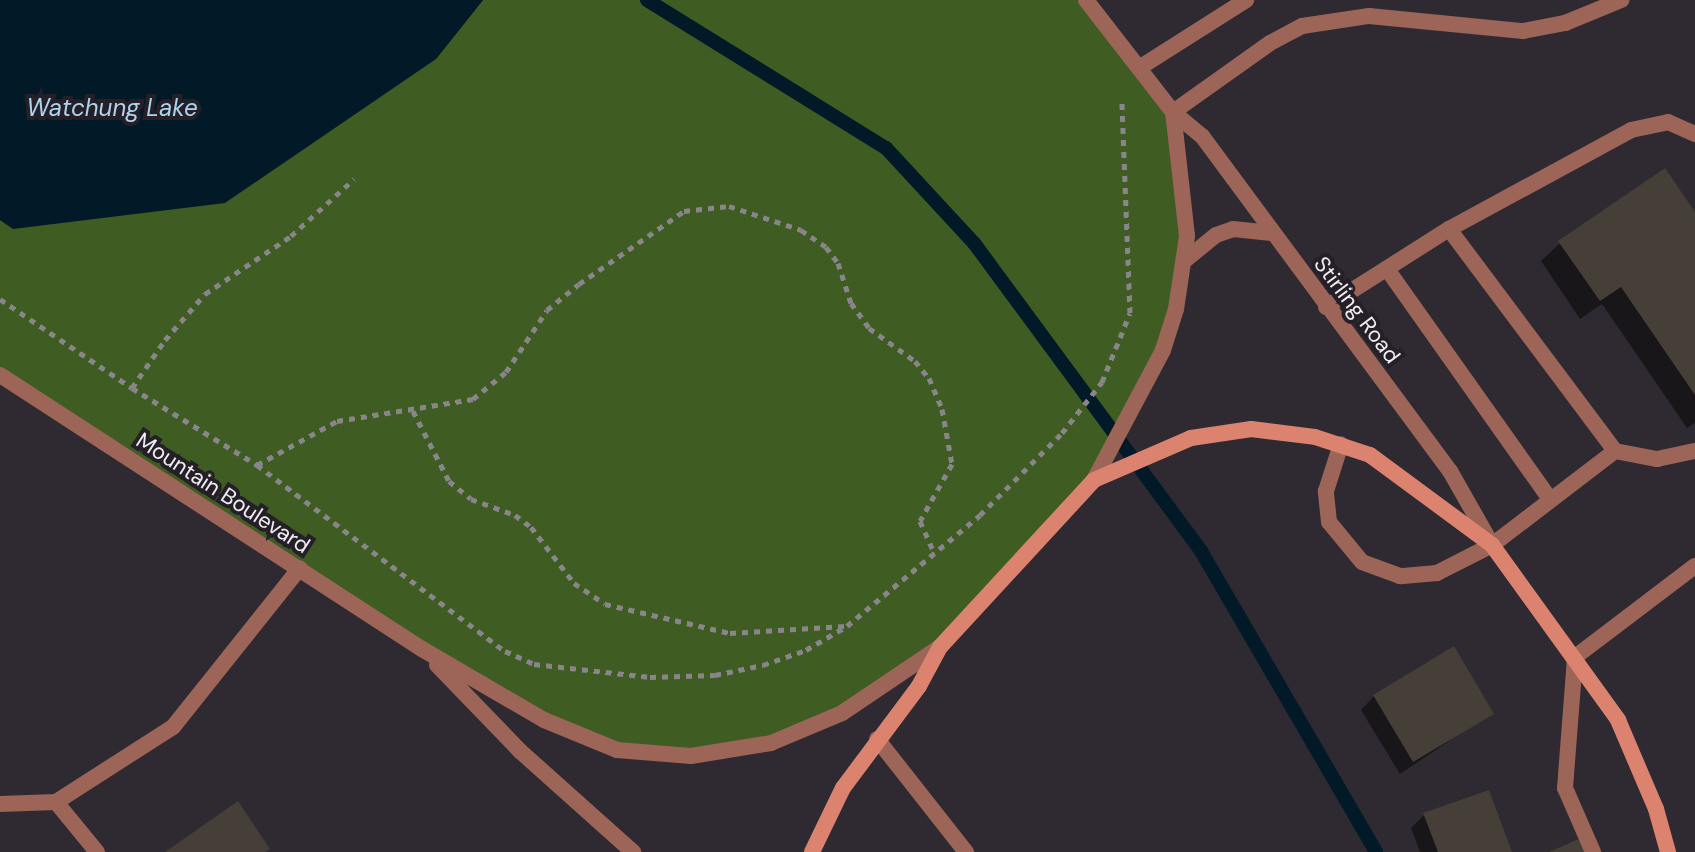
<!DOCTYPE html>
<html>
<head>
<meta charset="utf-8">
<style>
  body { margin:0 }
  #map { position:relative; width:1695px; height:852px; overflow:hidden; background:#2f2a32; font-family:"DM Sans",sans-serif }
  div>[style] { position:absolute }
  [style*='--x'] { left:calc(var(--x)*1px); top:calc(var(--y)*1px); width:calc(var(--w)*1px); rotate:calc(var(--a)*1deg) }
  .green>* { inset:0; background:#3f5d22 }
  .water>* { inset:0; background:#021928 }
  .shadow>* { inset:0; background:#0007 }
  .stream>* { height:14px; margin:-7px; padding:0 7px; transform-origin:7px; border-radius:7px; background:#021928 }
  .building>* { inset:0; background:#453f37 }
  .path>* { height:5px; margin-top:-2.5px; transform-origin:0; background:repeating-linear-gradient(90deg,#89858b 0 6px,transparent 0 12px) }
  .service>* { height:16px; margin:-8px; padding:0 8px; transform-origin:8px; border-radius:8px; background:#9c6558 }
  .minor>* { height:16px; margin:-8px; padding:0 8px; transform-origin:8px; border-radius:8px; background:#9c6558 }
  .tertiary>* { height:16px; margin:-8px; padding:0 8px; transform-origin:8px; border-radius:8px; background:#9c6558 }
  .secondary>* { height:16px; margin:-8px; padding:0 8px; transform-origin:8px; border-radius:8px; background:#db836f }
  span { translate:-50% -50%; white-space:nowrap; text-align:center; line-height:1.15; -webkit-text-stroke:8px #252028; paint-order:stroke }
  .street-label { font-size:22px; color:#f0edf2 }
  .water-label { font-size:24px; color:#afd4f0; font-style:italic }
</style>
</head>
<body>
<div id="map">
  <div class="green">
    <i style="clip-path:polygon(483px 0,1086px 0,1173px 112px,1185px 207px,1176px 309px,1094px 480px,940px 647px,808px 730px,652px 755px,544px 720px,0 375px,0 220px,14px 229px,436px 59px)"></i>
  </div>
  <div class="water">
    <i style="clip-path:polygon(0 0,483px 0,436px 59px,225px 203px,13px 229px,0 220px)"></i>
  </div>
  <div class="shadow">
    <i style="clip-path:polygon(1695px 215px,1695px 423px,1687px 428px,1602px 304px,1580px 319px,1541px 261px,1560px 243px)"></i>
    <i style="clip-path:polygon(1374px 696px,1491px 713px,1400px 774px,1361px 710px)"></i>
    <i style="clip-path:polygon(1424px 815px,1510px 852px,1420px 852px,1411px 828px)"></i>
  </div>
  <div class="stream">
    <i style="--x:647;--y:0;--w:281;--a:31.8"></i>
    <i style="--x:886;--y:148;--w:129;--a:47.2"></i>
    <i style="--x:974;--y:243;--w:383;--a:53.6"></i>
    <i style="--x:1201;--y:551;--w:348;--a:59.8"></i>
  </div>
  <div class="building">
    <i style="clip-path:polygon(1665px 168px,1695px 212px,1695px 395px,1621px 287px,1600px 301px,1558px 241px)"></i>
    <i style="clip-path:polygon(1454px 646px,1494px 714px,1413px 762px,1373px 695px)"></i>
    <i style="clip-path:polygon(1489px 790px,1512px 852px,1438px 852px,1423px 813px)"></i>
    <i style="clip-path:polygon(238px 801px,270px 849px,265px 852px,165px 852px)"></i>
    <i style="clip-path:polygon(1579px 839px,1585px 852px,1549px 852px)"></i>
  </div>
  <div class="path">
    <i style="--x:0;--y:299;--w:159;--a:34"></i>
    <i style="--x:132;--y:388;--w:58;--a:-55.5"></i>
    <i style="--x:165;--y:340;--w:61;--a:-49"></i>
    <i style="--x:205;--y:294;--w:104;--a:-34"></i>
    <i style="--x:291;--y:236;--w:85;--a:-42.1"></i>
    <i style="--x:132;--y:388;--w:147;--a:31.6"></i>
    <i style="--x:257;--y:465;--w:310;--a:36.9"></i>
    <i style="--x:505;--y:651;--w:32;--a:24"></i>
    <i style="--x:534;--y:664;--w:117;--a:6.4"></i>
    <i style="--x:650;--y:677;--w:65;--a:-1.8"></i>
    <i style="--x:715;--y:675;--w:49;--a:-11.8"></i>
    <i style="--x:763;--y:665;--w:46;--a:-19.2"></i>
    <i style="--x:806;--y:650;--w:48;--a:-30.3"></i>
    <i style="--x:847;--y:626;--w:173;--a:-39.8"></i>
    <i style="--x:980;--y:515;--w:116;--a:-45"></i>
    <i style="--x:1062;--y:433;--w:65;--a:-51.9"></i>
    <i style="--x:1102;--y:382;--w:74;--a:-67.9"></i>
    <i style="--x:1130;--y:313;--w:213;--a:-92.2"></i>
    <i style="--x:413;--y:411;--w:79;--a:62.8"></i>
    <i style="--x:449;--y:481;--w:28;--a:39"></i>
    <i style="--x:471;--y:499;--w:47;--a:20"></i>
    <i style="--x:515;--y:515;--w:20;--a:37"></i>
    <i style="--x:531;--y:527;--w:71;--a:52.5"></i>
    <i style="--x:574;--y:583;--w:37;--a:34"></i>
    <i style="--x:605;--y:604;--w:128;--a:13.1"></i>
    <i style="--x:730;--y:633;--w:116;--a:-3.5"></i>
    <i style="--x:257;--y:465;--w:91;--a:-28.8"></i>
    <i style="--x:337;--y:421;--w:138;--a:-9.2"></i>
    <i style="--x:473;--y:399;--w:43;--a:-39.3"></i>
    <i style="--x:506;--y:372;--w:74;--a:-56.5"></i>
    <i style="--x:547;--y:310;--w:41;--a:-39.1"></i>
    <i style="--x:579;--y:284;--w:128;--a:-34.8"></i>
    <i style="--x:684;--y:211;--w:45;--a:-6.3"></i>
    <i style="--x:729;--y:206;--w:76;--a:18.4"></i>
    <i style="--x:801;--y:230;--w:30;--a:34"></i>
    <i style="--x:826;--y:247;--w:20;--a:53"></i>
    <i style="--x:838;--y:263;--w:42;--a:72"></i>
    <i style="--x:851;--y:303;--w:31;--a:54"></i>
    <i style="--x:869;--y:328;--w:57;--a:35.7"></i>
    <i style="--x:915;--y:361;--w:22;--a:51"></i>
    <i style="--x:929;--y:378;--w:34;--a:67"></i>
    <i style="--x:942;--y:409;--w:56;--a:79.7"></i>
    <i style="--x:952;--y:464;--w:65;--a:119.3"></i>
    <i style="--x:920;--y:521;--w:35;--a:66"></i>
  </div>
  <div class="service">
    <i style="--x:1449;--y:229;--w:207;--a:-28.5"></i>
    <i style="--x:1631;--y:130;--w:38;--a:-12"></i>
    <i style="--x:1668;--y:122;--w:30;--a:24"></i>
    <i style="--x:1387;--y:269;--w:282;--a:54.7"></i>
    <i style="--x:1326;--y:307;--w:146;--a:-32.4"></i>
    <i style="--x:1449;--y:229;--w:277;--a:53.2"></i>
    <i style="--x:1615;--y:451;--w:155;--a:142.6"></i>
    <i style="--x:1492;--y:545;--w:62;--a:153"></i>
    <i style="--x:1437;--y:573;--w:37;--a:175"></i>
    <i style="--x:1400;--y:576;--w:40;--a:-159.8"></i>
    <i style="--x:1362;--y:562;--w:52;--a:-129.5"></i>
    <i style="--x:1329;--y:522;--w:31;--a:-96"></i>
    <i style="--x:1326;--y:491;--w:49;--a:-72.3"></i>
    <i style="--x:1615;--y:451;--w:43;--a:10.8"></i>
    <i style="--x:1657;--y:459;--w:39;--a:-12"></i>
    <i style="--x:877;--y:739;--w:144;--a:51.8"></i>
    <i style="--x:0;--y:804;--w:56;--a:-2"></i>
    <i style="--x:97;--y:852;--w:65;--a:-129.4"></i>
    <i style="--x:56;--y:802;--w:139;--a:-32.7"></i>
    <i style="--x:173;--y:727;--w:203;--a:-51.4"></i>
    <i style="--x:1593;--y:852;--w:70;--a:-113.6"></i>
    <i style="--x:1565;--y:788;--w:131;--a:-85.6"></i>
    <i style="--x:1575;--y:657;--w:151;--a:-37.2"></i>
  </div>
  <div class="minor">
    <i style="--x:1139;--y:68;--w:127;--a:-32.4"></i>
    <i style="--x:1173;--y:112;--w:119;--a:-35.4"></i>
    <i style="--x:1270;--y:43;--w:36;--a:-28"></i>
    <i style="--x:1302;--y:26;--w:68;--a:-8.5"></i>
    <i style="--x:1369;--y:16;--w:155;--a:5.6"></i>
    <i style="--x:1523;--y:31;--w:43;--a:-10.8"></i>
    <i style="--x:1565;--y:23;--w:61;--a:-22.3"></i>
  </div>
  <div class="tertiary">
    <i style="--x:1086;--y:0;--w:142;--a:52.2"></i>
    <i style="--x:1173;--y:112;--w:38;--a:40"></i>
    <i style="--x:1202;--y:136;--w:417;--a:53.5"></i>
    <i style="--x:1450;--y:471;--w:85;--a:60.4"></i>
    <i style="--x:1184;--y:261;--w:41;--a:-39.1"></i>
    <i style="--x:1216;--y:235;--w:18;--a:-19"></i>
    <i style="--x:1233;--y:229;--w:39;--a:6"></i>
    <i style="--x:0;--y:375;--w:503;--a:33"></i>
    <i style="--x:422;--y:649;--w:141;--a:30.2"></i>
    <i style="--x:544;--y:720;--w:79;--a:22.3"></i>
    <i style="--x:617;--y:750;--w:74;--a:4.6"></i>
    <i style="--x:691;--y:756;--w:81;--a:-9.2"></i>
    <i style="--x:771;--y:743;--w:77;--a:-22.9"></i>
    <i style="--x:842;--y:713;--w:118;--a:-34"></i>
    <i style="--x:1094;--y:480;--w:147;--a:-62"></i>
    <i style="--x:1163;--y:350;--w:43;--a:-72.4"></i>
    <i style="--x:1176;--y:309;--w:74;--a:-81.4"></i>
    <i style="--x:1187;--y:236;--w:125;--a:-96.4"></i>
    <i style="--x:437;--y:665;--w:120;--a:46"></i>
    <i style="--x:520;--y:751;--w:152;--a:41.8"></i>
  </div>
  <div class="secondary">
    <i style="--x:812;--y:852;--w:71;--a:-64.2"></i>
    <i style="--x:843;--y:788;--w:127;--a:-53.3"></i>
    <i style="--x:919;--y:686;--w:44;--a:-61.7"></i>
    <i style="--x:940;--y:647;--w:227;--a:-47.3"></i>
    <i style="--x:1094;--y:480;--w:106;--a:-23.4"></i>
    <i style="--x:1191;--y:438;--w:61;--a:-8.5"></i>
    <i style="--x:1251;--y:429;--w:64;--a:7.1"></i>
    <i style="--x:1315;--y:437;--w:58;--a:18.1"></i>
    <i style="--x:1370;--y:455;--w:152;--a:36.4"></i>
    <i style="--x:1492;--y:545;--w:216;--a:54.2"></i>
    <i style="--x:1618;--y:720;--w:97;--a:66.9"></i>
    <i style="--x:1656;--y:809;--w:45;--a:74.4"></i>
  </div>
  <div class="street-label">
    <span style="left:1357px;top:310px;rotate:53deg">Stirling Road</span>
    <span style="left:223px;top:493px;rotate:33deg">Mountain Boulevard</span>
  </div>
  <div class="water-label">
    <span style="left:112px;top:108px">Watchung Lake</span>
  </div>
</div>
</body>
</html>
